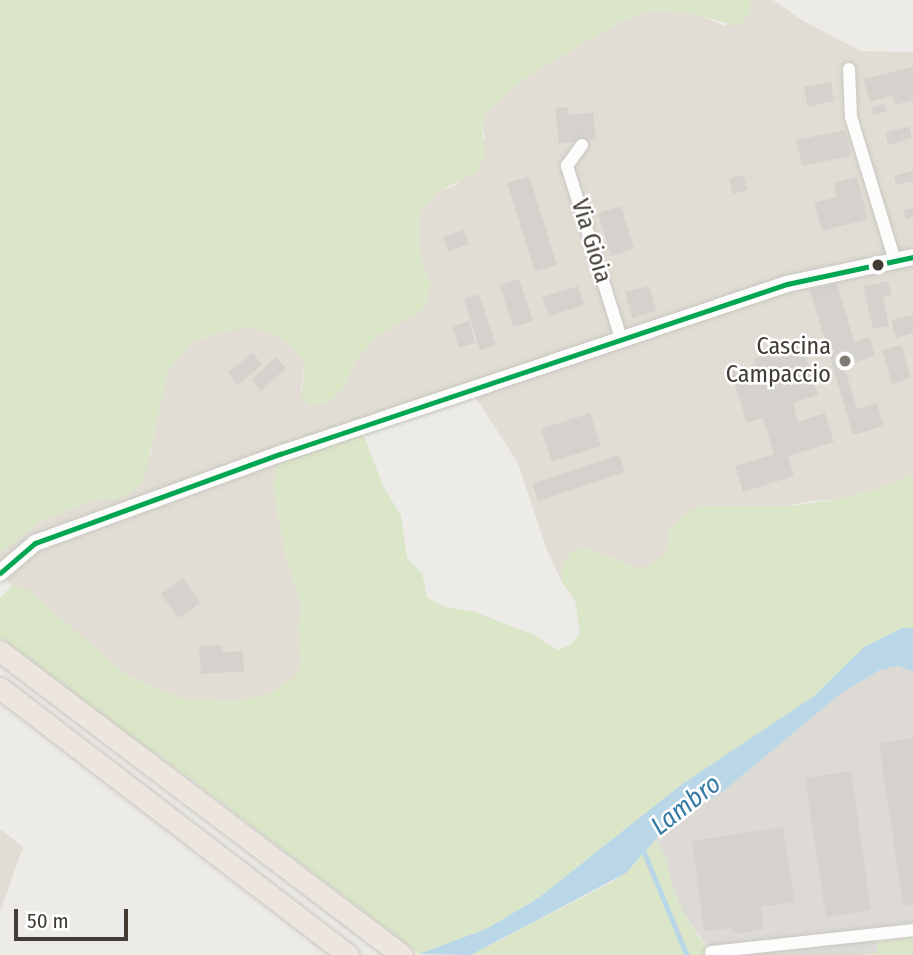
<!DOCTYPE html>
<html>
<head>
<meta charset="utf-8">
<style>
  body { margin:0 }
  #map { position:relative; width:913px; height:955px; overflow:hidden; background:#edebe7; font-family:"Fira Sans Condensed",sans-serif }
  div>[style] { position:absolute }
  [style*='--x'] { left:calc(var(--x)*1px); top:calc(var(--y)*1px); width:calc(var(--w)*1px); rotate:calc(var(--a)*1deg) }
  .residential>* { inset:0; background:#e1ddd4 }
  .industrial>* { inset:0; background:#dddad5 }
  .green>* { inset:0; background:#dbe6c8 }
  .parking>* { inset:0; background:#dcdad7 }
  .water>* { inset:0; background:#bad7e8 }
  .stream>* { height:4.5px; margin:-2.25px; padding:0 2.25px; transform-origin:2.25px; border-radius:2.25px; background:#bad7e8 }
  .building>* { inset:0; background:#d5d2ce }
  .roads { filter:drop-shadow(0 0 2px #c9c7c3) drop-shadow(0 0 2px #c9c7c3) }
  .minor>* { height:12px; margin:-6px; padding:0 6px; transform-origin:6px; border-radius:6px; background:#fcfcfb }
  .tertiary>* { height:16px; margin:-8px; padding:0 8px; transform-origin:8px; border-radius:8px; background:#fcfcfb }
  .trunk>* { height:21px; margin:-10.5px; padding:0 10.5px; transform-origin:10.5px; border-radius:10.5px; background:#ece6de }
  .bus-1>* { height:5px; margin:-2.5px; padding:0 2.5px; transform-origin:2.5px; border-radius:2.5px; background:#00a651 }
  .dots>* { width:19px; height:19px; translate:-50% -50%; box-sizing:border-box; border:4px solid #fff; border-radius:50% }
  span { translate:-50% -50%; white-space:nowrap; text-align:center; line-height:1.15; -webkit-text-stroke:5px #fff; paint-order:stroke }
  .street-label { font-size:24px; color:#423c34 }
  .poi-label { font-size:24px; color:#423c34 }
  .right { translate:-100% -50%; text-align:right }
  .water-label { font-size:26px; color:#377aa4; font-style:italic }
  .scale { position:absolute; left:14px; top:909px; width:114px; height:32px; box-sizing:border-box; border:4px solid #423c34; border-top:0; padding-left:9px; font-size:21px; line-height:24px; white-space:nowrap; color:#423c34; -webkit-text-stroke:5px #fff; paint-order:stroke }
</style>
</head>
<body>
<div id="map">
  <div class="residential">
    <i style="clip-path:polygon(750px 0,773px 0,805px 22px,861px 51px,913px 52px,913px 474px,878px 489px,835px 500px,811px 501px,669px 529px,669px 544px,665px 556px,649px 567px,634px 567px,590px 549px,575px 549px,561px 572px,563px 584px,547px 550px,517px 461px,471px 391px,279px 466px,273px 484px,284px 549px,302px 609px,298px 628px,301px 663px,297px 676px,268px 695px,232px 701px,181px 698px,129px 677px,28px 591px,12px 585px,0 574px,0 553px,40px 522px,92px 500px,124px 497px,151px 453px,158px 406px,168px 372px,190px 343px,223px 331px,254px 327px,285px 340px,304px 361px,301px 390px,343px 388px,355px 362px,377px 336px,417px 314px,431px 283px,424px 269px,419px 245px,419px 212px,437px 192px,457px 185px,485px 137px,482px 127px,486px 112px,528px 76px,620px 22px,645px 12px,667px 11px,699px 15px,725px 26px,751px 11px)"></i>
    <i style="clip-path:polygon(0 829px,23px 847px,0 912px)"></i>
  </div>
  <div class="industrial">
    <i style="clip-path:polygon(897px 666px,913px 671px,913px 930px,711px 952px,684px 914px,672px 887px,667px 861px,656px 839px,671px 822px,721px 793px,840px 694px,880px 670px)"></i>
  </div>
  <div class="green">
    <i style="clip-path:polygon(0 0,750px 0,751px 11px,743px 22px,735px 26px,699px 15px,667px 11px,645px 12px,620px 22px,528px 76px,486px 112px,482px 127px,485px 156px,476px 173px,437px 192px,419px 212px,419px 245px,424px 269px,431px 283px,426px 305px,417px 314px,377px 336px,355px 362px,343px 388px,328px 403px,312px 405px,302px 399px,304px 361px,285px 340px,254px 327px,223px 331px,190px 343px,168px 372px,143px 483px,124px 497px,92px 500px,40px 522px,0 553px)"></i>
    <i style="clip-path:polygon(361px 428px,383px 486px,401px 515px,407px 558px,422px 573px,427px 597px,444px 607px,472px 611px,532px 634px,558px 650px,573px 643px,580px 632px,575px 601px,563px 584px,561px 572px,563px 562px,575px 549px,589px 549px,634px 567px,648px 567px,665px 555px,669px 544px,669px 530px,683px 515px,699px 506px,789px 506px,835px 500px,878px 489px,913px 474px,913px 628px,902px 628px,864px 647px,814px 696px,682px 784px,537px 899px,486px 929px,419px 954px,189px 778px,71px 694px,0 637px,0 599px,12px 585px,28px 590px,129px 677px,181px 698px,232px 701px,268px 695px,296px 676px,301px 663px,298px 628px,302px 609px,284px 549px,273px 484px,280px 454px)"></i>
    <i style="clip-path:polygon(656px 839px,667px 861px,672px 887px,684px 914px,703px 943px,715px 955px,471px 955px,610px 883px,626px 873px)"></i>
    <i style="clip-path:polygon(913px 937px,913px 955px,860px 955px,877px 953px,876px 942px)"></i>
  </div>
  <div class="parking">
    <i style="clip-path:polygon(875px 936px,878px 953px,860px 955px,729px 955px)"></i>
  </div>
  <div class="water">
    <i style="clip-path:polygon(902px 628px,913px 628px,913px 671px,897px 666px,880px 670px,840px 694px,721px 793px,671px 822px,626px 873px,471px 955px,419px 954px,486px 929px,537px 899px,682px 784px,814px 696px,864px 647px)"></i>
  </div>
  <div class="stream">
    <i style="--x:643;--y:849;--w:115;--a:67.5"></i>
  </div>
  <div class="building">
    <i style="clip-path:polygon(913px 67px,913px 100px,895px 105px,892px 95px,870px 102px,863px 79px)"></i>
    <i style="clip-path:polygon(831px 82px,834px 101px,808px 107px,804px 87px)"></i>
    <i style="clip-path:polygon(884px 104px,887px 111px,873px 115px,872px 108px)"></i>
    <i style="clip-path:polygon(568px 107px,569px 115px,593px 112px,596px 139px,559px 144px,555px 108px)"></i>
    <i style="clip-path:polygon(909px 126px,912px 138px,888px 145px,885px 133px)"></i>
    <i style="clip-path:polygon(845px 130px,851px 156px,802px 166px,796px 140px)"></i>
    <i style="clip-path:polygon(913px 171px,913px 181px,896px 185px,894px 176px)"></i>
    <i style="clip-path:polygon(744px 175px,748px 190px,733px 194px,729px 179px)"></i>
    <i style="clip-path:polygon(529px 176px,557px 265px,535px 271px,507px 183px)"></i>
    <i style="clip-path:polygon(857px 177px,868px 219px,822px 231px,814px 203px,837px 197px,834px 183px)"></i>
    <i style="clip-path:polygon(621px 206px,634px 249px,611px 256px,598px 213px)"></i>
    <i style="clip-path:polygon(913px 208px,913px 218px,906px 220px,903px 210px)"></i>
    <i style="clip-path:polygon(464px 230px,469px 244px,448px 252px,443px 237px)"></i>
    <i style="clip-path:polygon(519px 279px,533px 321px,513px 327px,500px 285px)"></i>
    <i style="clip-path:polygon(888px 281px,892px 295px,883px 297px,889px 326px,873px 329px,863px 286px)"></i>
    <i style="clip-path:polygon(837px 283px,854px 341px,869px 337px,875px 356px,844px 366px,857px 409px,877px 403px,884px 426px,853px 435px,810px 290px)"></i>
    <i style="clip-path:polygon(578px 286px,584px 305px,549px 316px,542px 297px)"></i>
    <i style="clip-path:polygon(649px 286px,656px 311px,632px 318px,625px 292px)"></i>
    <i style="clip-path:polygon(479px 294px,496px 345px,480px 350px,464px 299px)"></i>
    <i style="clip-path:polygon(913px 315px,913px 333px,896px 338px,891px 320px)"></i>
    <i style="clip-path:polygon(469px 321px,475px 343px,459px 348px,452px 326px)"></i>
    <i style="clip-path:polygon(802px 343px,818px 395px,793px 403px,798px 422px,825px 413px,834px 442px,788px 456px,794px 476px,743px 492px,735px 466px,774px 454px,763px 418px,747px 423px,731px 372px,756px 364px,754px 358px)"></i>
    <i style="clip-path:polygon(901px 345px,911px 378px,892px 384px,882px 350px)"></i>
    <i style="clip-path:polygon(253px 353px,262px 365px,237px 385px,228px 372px)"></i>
    <i style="clip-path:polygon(276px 357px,286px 368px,261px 391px,251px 380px)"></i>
    <i style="clip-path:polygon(590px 413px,601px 446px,552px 462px,541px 429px)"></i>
    <i style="clip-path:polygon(619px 455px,625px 472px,538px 501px,532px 484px)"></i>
    <i style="clip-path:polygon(183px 578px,200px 603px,179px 618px,161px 594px)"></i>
    <i style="clip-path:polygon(221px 645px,221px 652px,243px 651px,244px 671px,201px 674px,199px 646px)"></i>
    <i style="clip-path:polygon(913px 738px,913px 904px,903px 906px,879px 743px)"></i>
    <i style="clip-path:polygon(851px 771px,871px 910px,826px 917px,805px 778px)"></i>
    <i style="clip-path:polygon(783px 827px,795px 902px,761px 907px,764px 929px,733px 934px,732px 928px,704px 931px,692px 841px)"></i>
  </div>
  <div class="roads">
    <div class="minor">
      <i style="--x:849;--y:69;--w:48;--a:87.6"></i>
      <i style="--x:851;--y:117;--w:151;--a:73"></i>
      <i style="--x:582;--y:145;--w:26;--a:126"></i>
      <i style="--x:567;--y:166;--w:183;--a:72.6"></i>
      <i style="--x:711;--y:952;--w:203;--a:-6.2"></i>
    </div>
    <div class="tertiary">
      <i style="--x:0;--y:573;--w:46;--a:-40.6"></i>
      <i style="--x:35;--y:543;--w:261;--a:-20"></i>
      <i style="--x:280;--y:454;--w:535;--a:-18.54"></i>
      <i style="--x:787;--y:284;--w:129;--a:-12.1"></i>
    </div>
    <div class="trunk">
      <i style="--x:0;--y:651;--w:504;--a:37.1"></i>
      <i style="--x:0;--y:688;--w:439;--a:37.5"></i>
    </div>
  </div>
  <div class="bus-1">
    <i style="--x:0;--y:573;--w:46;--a:-40.6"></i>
    <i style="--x:35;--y:543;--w:261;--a:-20"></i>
    <i style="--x:280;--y:454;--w:535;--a:-18.54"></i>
    <i style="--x:787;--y:284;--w:129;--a:-12.1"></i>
  </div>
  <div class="dots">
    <i style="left:878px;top:265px;background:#423c34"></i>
    <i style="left:845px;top:361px;background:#7e7973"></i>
  </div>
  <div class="street-label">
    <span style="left:591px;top:241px;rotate:73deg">Via Gioia</span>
  </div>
  <div class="poi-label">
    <span class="right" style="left:831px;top:361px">Cascina<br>Campaccio</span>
  </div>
  <div class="water-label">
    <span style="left:686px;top:805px;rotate:-38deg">Lambro</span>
  </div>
  <div class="scale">50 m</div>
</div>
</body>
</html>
